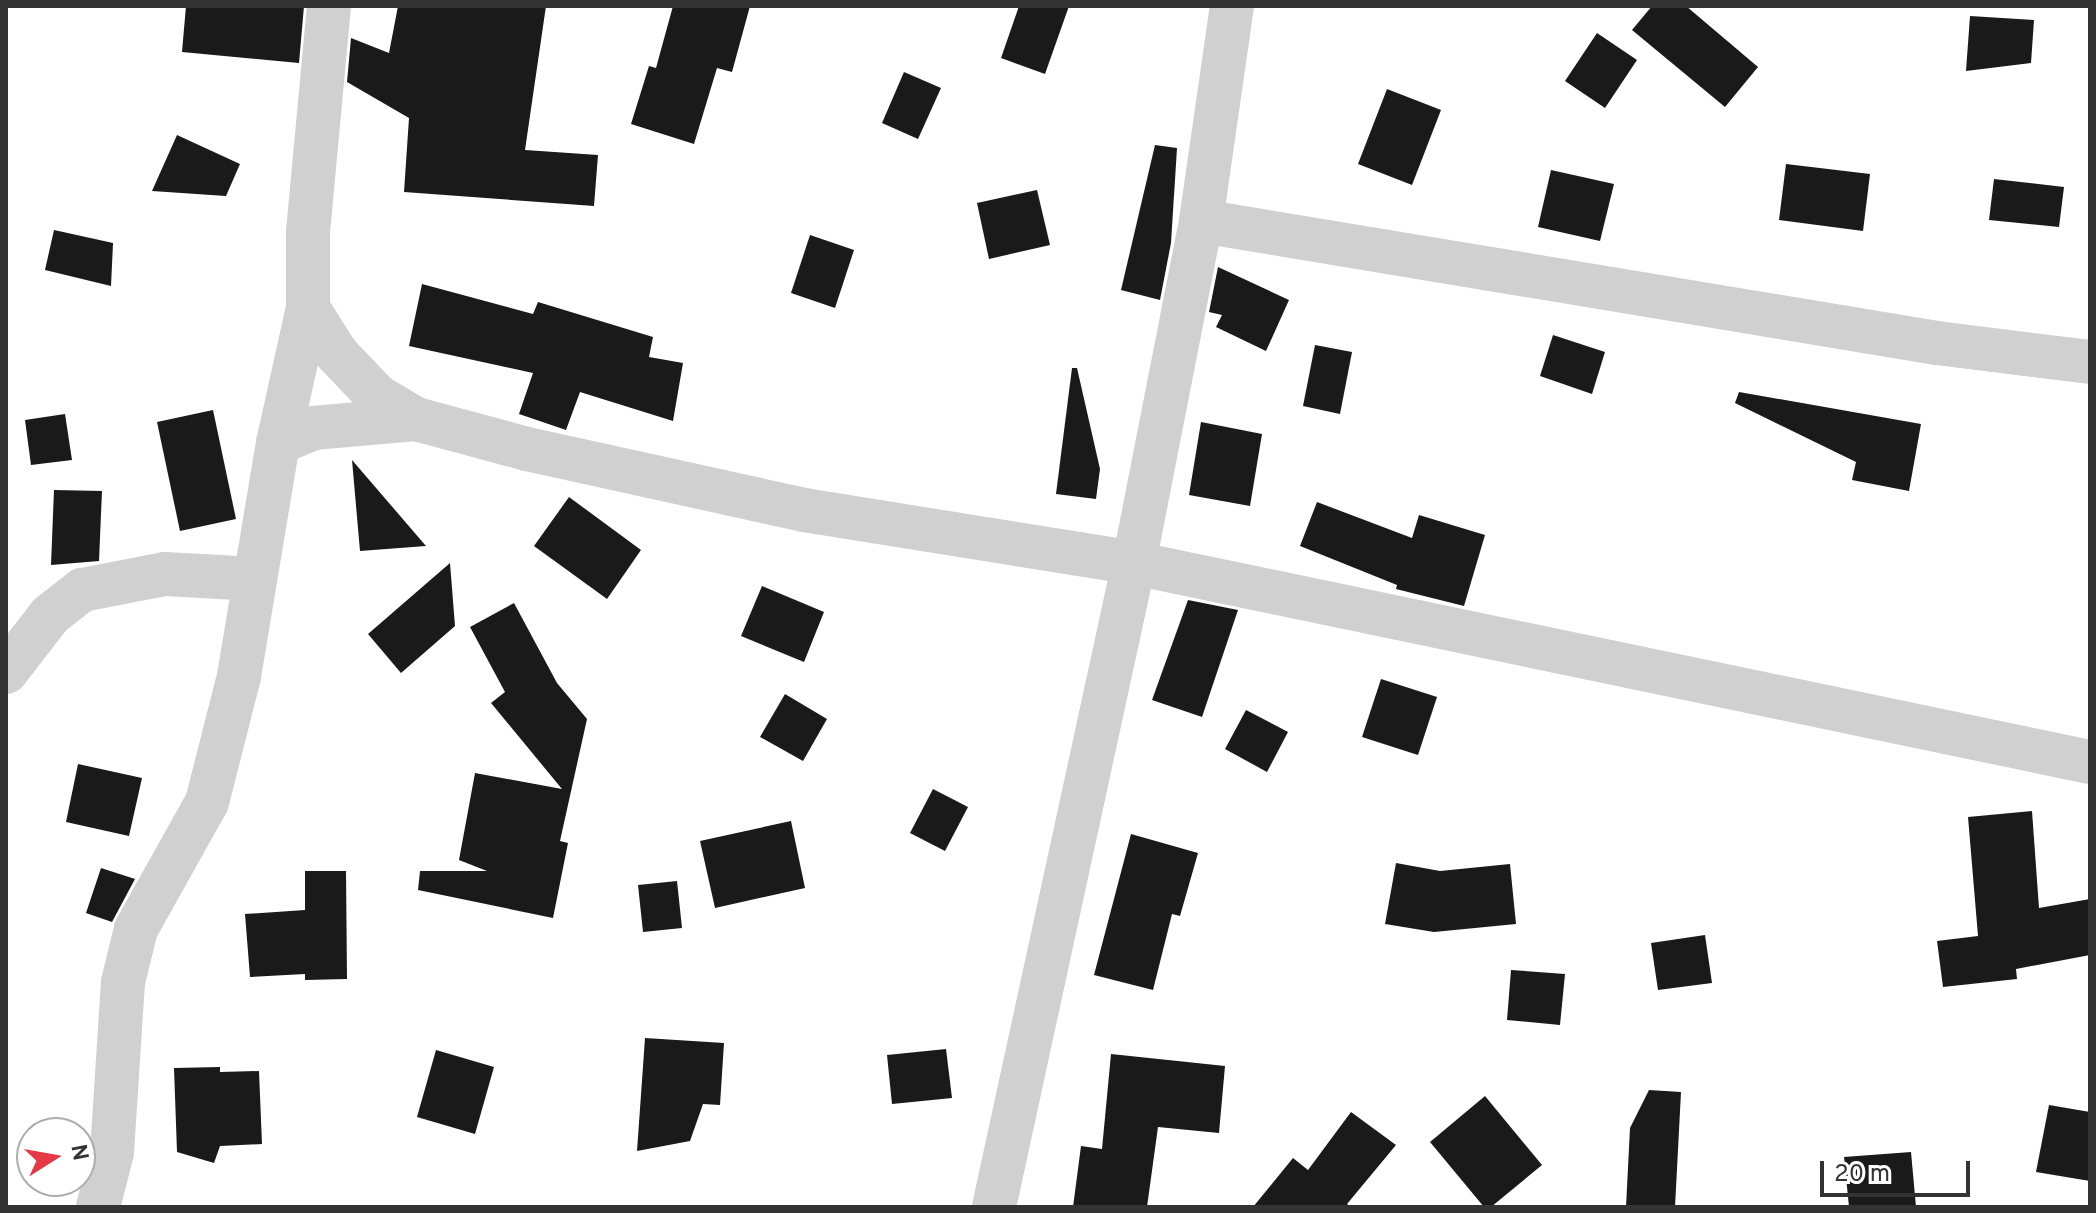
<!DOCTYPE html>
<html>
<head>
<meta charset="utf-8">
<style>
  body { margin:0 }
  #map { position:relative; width:2096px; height:1213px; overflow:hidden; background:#fff; font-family:Overpass,sans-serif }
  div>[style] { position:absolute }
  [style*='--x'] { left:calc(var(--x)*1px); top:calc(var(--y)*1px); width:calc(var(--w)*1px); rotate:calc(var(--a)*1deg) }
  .building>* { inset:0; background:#1a1a1a }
  .minor>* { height:44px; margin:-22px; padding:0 22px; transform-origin:22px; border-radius:22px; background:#d0d0d0 }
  span { translate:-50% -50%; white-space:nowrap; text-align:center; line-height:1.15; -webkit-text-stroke:8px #fff; paint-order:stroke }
  .frame { position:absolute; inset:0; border:8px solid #333; pointer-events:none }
  .north { position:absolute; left:16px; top:1117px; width:80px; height:80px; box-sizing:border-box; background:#fff; border:2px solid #adadad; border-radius:50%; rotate:79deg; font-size:22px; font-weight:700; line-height:32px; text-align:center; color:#333 }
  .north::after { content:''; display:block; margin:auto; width:28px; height:36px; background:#e63946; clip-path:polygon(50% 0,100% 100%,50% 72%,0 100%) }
  .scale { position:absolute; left:1820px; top:1161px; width:150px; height:36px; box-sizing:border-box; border:4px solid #333; border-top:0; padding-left:10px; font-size:24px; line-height:28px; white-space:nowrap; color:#333; -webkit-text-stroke:6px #fff; paint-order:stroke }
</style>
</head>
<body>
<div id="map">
  <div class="building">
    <i style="clip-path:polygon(186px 6px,304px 6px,299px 63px,182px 52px)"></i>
    <i style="clip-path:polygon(398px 6px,546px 6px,525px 150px,598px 155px,594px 206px,404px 192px,409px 118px,347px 82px,351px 38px,389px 53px)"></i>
    <i style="clip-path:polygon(673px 6px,750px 6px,732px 72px,717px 68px,694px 144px,631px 124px,649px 66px,656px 68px)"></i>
    <i style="clip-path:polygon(1019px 6px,1069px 6px,1045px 74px,1001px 58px)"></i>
    <i style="clip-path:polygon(1652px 6px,1686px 6px,1758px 67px,1725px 107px,1632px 30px)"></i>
    <i style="clip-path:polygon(1970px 16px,2034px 20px,2031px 63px,1966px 71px)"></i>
    <i style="clip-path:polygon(1597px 33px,1637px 60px,1605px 108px,1565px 81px)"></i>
    <i style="clip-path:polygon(904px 72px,941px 88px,918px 139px,882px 123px)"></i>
    <i style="clip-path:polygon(1387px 89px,1441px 110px,1412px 185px,1358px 164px)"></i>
    <i style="clip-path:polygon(177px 135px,240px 164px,226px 196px,152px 191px)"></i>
    <i style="clip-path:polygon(1155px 145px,1177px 148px,1171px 243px,1160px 300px,1121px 290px)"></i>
    <i style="clip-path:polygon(1786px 164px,1870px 174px,1863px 231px,1779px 220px)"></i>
    <i style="clip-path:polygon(1551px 170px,1614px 184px,1600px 241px,1538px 227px)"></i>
    <i style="clip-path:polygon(1994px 179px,2064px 187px,2059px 227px,1989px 220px)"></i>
    <i style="clip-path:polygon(1037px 190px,1050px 245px,989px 259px,977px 203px)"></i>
    <i style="clip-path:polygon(54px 230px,113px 243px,111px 286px,45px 270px)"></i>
    <i style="clip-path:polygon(810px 235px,854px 250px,835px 308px,791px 293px)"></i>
    <i style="clip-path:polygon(1218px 267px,1289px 300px,1266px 351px,1216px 327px,1222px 315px,1209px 312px)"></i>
    <i style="clip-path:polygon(422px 284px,533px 314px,538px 302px,653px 337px,649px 357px,683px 363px,673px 421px,580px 392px,566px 430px,519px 414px,533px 373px,409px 346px)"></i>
    <i style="clip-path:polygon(1553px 335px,1605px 352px,1592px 394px,1540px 376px)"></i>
    <i style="clip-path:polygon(1315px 345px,1352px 352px,1340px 414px,1303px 406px)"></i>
    <i style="clip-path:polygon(1072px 368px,1077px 368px,1100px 469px,1096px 499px,1056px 494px)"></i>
    <i style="clip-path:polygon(1739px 392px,1921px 424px,1909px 491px,1852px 480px,1856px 462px,1735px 403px)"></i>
    <i style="clip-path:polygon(213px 410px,236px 519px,180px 531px,157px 422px)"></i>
    <i style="clip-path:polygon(65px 414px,72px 460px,31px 465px,25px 420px)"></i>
    <i style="clip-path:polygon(1201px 422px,1262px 434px,1250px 506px,1189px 495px)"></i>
    <i style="clip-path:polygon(352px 460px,426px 546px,360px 551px)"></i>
    <i style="clip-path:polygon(54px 490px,102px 491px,99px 561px,51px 565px)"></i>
    <i style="clip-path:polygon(569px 497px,641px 550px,607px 599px,534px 546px)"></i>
    <i style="clip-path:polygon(1317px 502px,1412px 538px,1419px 515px,1485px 535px,1464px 606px,1396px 589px,1397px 585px,1300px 546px)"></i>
    <i style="clip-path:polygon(450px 563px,455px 626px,401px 673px,368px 634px)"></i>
    <i style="clip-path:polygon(762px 586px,824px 612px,804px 662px,741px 636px)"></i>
    <i style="clip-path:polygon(1188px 600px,1238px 610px,1202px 717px,1152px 700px)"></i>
    <i style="clip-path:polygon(514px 603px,557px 683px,587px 719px,560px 841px,568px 843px,553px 918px,418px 890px,420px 871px,487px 871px,459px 860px,475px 773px,562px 789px,491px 703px,505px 692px,470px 627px)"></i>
    <i style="clip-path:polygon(1381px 679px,1437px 697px,1418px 755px,1362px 737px)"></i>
    <i style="clip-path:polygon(785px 694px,827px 719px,803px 761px,760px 737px)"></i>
    <i style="clip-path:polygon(1246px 710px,1288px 732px,1267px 772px,1225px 749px)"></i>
    <i style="clip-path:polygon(78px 764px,142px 778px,129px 836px,66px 822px)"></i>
    <i style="clip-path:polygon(933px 789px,968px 807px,945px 851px,910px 833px)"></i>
    <i style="clip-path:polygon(2032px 811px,2039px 908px,2090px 899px,2090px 955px,2016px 969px,2017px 979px,1943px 987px,1937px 941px,1978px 936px,1968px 817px)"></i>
    <i style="clip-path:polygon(791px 821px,805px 888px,715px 908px,700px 841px)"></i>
    <i style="clip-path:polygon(1131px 834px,1198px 853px,1180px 916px,1172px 914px,1153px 990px,1094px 975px)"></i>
    <i style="clip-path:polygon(1396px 863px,1440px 871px,1510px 864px,1516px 924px,1434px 932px,1385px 924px)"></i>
    <i style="clip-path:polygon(101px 868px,135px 879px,112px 922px,86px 913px)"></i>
    <i style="clip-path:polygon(305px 871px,346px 871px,347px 979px,305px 980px,305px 974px,250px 977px,245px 914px,305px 910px)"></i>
    <i style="clip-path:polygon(677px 881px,682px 928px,643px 932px,638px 885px)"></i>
    <i style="clip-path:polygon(1705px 935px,1712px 983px,1658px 990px,1651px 943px)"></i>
    <i style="clip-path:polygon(1511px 970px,1565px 974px,1560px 1025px,1507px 1020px)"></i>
    <i style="clip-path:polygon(645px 1038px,724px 1043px,720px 1105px,703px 1104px,690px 1141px,637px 1151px)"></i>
    <i style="clip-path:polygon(946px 1049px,952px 1098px,892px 1104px,887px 1055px)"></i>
    <i style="clip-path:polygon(436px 1050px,494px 1067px,475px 1134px,417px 1117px)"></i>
    <i style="clip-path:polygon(1111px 1054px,1225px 1066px,1219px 1133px,1158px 1127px,1147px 1207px,1073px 1207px,1081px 1146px,1102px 1149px)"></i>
    <i style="clip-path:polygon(220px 1067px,220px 1072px,259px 1071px,262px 1144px,220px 1146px,214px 1163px,177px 1152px,174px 1068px)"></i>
    <i style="clip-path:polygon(1649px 1090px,1681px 1092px,1675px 1207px,1626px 1207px,1630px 1128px)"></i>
    <i style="clip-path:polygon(1485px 1096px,1542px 1165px,1491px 1207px,1484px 1207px,1430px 1142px)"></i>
    <i style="clip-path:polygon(2049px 1105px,2090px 1112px,2090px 1181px,2036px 1172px)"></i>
    <i style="clip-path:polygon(1351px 1112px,1396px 1145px,1347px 1204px,1351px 1207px,1253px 1207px,1293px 1158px,1308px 1170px)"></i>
    <i style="clip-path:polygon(1911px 1152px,1916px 1207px,1849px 1207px,1844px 1157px)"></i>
  </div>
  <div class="minor">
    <i style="--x:1201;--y:221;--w:746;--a:9.41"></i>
    <i style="--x:1937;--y:343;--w:154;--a:7.1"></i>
    <i style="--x:308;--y:308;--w:54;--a:57.8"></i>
    <i style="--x:337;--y:354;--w:58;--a:46.4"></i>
    <i style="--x:377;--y:396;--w:45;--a:30.5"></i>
    <i style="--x:416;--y:419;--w:115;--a:15.1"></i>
    <i style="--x:527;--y:449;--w:284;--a:12.4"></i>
    <i style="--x:804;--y:510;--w:334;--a:9.1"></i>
    <i style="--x:1134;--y:563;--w:976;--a:11.76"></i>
    <i style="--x:278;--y:443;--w:38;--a:-23"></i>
    <i style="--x:313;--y:428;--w:103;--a:-5"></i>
    <i style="--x:6;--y:672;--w:72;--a:-52.3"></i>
    <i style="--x:50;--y:615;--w:41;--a:-38"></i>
    <i style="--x:82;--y:590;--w:85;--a:-10.9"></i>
    <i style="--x:165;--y:574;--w:90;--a:3.2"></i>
    <i style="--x:98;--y:1207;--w:57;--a:-75.7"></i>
    <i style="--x:112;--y:1152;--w:170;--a:-86.3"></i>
    <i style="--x:123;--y:982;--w:55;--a:-76.2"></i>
    <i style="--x:136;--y:929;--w:145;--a:-60.8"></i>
    <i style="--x:207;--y:802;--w:130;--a:-75.7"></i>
    <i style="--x:239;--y:676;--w:236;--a:-80.5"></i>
    <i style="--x:278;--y:443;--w:138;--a:-77.5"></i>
    <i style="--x:308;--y:308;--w:76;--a:-90"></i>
    <i style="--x:308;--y:232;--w:227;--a:-84.7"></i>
    <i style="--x:994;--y:1207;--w:659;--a:-77.74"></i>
    <i style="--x:1134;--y:563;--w:349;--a:-78.9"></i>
    <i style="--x:1201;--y:221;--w:217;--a:-81.8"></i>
  </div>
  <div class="frame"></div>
  <div class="north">N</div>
  <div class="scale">20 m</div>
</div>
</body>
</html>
